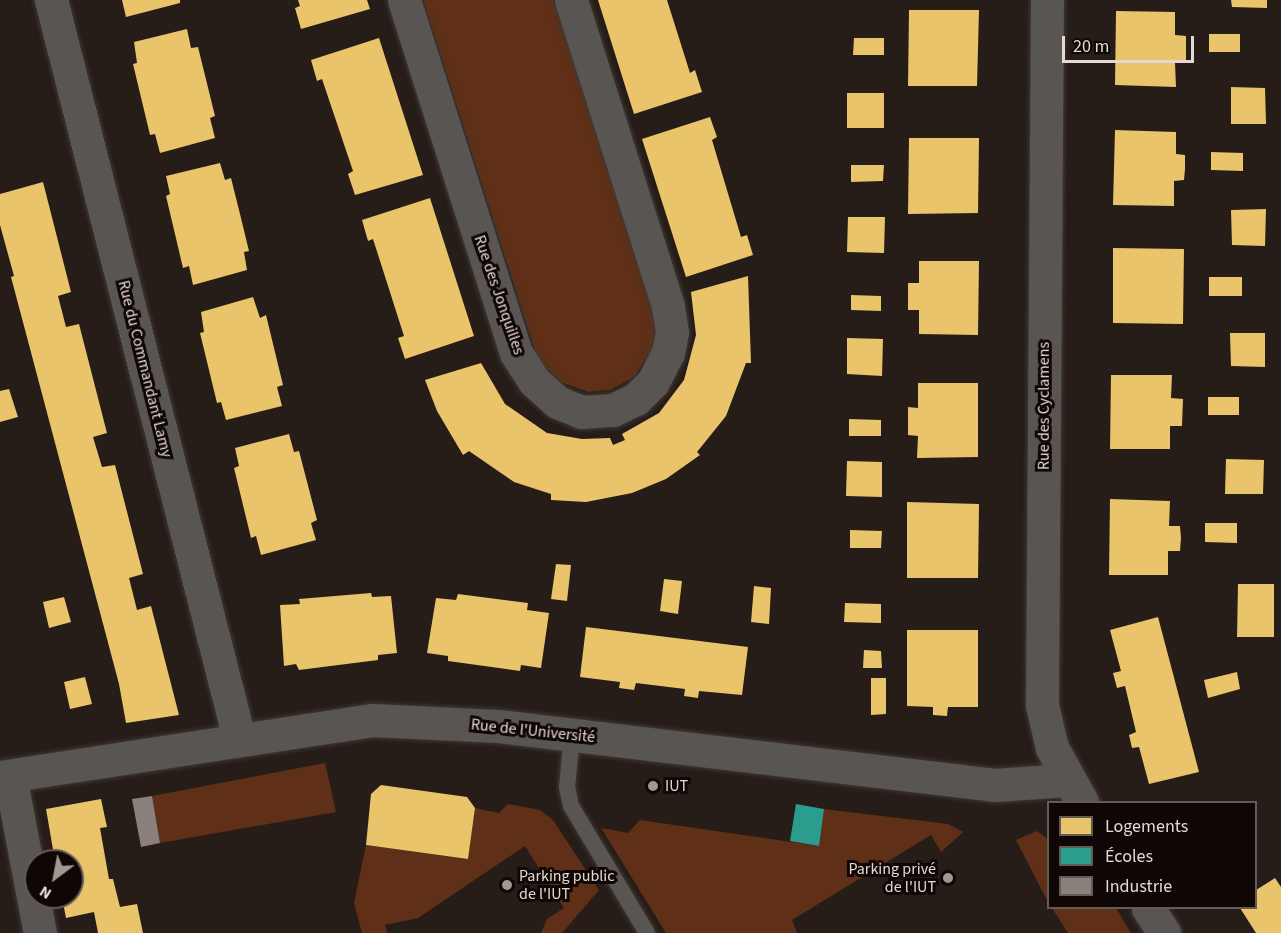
<!DOCTYPE html>
<html>
<head>
<meta charset="utf-8">
<style>
  body { margin:0 }
  #map { position:relative; width:1281px; height:933px; overflow:hidden; background:#261d18; font-family:"Source Sans 3",sans-serif }
  div>[style] { position:absolute }
  [style*='--x'] { left:calc(var(--x)*1px); top:calc(var(--y)*1px); width:calc(var(--w)*1px); rotate:calc(var(--a)*1deg) }
  .green>* { inset:0; background:#5f3017 }
  .homes>* { inset:0; background:#e9c46a }
  .schools>* { inset:0; background:#2a9d8f }
  .industry>* { inset:0; background:#8a817c }
  .roads { filter:drop-shadow(0 0 2px #403833) drop-shadow(0 0 2px #403833) }
  .lane>* { height:16px; margin:-8px; padding:0 8px; transform-origin:8px; border-radius:8px; background:#595552 }
  .street>* { height:33px; margin:-16.5px; padding:0 16.5px; transform-origin:16.5px; border-radius:16.5px; background:#595552 }
  .dots>* { width:16px; height:16px; translate:-50% -50%; box-sizing:border-box; border:3px solid #0f0705; border-radius:50% }
  span { translate:-50% -50%; white-space:nowrap; text-align:center; line-height:1.15; -webkit-text-stroke:6px #0f0705; paint-order:stroke }
  .street-label { font-size:16px; color:#e4d8d2 }
  .poi-label { font-size:16px; color:#e4d8d2 }
  .left { translate:0 -50%; text-align:left }
  .right { translate:-100% -50%; text-align:right }
  .legend { position:absolute; left:1047px; top:801px; width:210px; height:108px; box-sizing:border-box; background:#0f0705; border:2px solid #645b57; margin:0; padding:8px 10px; list-style:none; font-size:18px; color:#e4d8d2 }
  .legend li { display:flex; align-items:center; gap:12px; height:30px }
  .legend b { width:30px; border:2px solid #645b57 }
  .north { position:absolute; left:24px; top:849px; width:60px; height:60px; box-sizing:border-box; background:#0f0705; border:2px solid #645b57; border-radius:50%; rotate:212deg; font-size:16px; font-weight:700; line-height:24px; text-align:center; color:#e4d8d2 }
  .north::after { content:''; display:block; margin:auto; width:21px; height:27px; background:#a29791; clip-path:polygon(50% 0,100% 100%,50% 72%,0 100%) }
  .scale { position:absolute; left:1062px; top:36px; width:132px; height:27px; box-sizing:border-box; border:3px solid #e4d8d2; border-top:0; padding-left:8px; font-size:18px; line-height:21px; white-space:nowrap; color:#e4d8d2; -webkit-text-stroke:4px #0f0705; paint-order:stroke }
</style>
</head>
<body>
<div id="map">
  <div class="green">
    <i style="clip-path:polygon(423px 0,554px 0,655px 315px,654px 347px,634px 377px,610px 390px,588px 392px,561px 382px,538px 360px)"></i>
    <i style="clip-path:polygon(325px 763px,336px 812px,160px 843px,152px 796px)"></i>
    <i style="clip-path:polygon(508px 804px,540px 810px,553px 820px,599px 890px,562px 933px,541px 933px,547px 919px,564px 908px,525px 846px,418px 918px,385px 925px,387px 933px,362px 933px,354px 903px,366px 845px,468px 859px,475px 808px,499px 813px)"></i>
    <i style="clip-path:polygon(824px 809px,948px 824px,963px 832px,941px 852px,931px 835px,792px 920px,797px 933px,666px 933px,601px 828px,628px 833px,640px 820px,818px 846px)"></i>
    <i style="clip-path:polygon(1037px 831px,1048px 839px,1048px 902px,1016px 840px)"></i>
    <i style="clip-path:polygon(1052px 908px,1116px 908px,1131px 933px,1068px 933px)"></i>
  </div>
  <div class="homes">
    <i style="clip-path:polygon(122px 0,180px 0,180px 3px,126px 17px)"></i>
    <i style="clip-path:polygon(298px 0,367px 0,370px 9px,301px 29px,295px 8px,300px 6px)"></i>
    <i style="clip-path:polygon(598px 0,667px 0,690px 73px,695px 70px,702px 92px,634px 114px)"></i>
    <i style="clip-path:polygon(1231px 0,1267px 0,1267px 8px,1232px 7px)"></i>
    <i style="clip-path:polygon(909px 10px,979px 10px,977px 86px,908px 86px)"></i>
    <i style="clip-path:polygon(1116px 11px,1175px 12px,1175px 35px,1186px 36px,1186px 63px,1175px 63px,1176px 87px,1115px 85px)"></i>
    <i style="clip-path:polygon(187px 29px,191px 48px,198px 47px,215px 116px,210px 118px,215px 138px,160px 153px,155px 134px,150px 135px,133px 64px,137px 63px,134px 42px)"></i>
    <i style="clip-path:polygon(1209px 34px,1240px 34px,1240px 52px,1209px 52px)"></i>
    <i style="clip-path:polygon(379px 38px,423px 175px,355px 195px,348px 174px,353px 171px,322px 79px,317px 81px,311px 60px)"></i>
    <i style="clip-path:polygon(854px 38px,884px 38px,884px 55px,853px 55px)"></i>
    <i style="clip-path:polygon(1231px 87px,1265px 88px,1266px 124px,1231px 124px)"></i>
    <i style="clip-path:polygon(847px 93px,884px 93px,884px 128px,847px 128px)"></i>
    <i style="clip-path:polygon(710px 117px,717px 137px,712px 140px,741px 237px,747px 235px,753px 255px,686px 277px,642px 139px)"></i>
    <i style="clip-path:polygon(1115px 130px,1176px 132px,1176px 154px,1185px 155px,1185px 169px,1184px 180px,1174px 181px,1174px 206px,1113px 205px)"></i>
    <i style="clip-path:polygon(909px 138px,979px 138px,978px 213px,908px 214px)"></i>
    <i style="clip-path:polygon(1211px 152px,1243px 153px,1243px 171px,1211px 170px)"></i>
    <i style="clip-path:polygon(220px 163px,225px 180px,231px 178px,240px 214px,249px 251px,244px 252px,247px 270px,193px 285px,189px 266px,183px 268px,166px 196px,170px 194px,166px 176px)"></i>
    <i style="clip-path:polygon(851px 165px,884px 165px,883px 181px,851px 182px)"></i>
    <i style="clip-path:polygon(43px 182px,71px 292px,58px 296px,66px 327px,79px 324px,107px 433px,93px 437px,102px 467px,115px 465px,143px 574px,129px 578px,137px 610px,151px 606px,179px 715px,126px 723px,119px 684px,11px 277px,14px 276px,0 225px,0 194px)"></i>
    <i style="clip-path:polygon(430px 198px,474px 336px,405px 359px,398px 338px,404px 336px,373px 239px,368px 241px,362px 220px)"></i>
    <i style="clip-path:polygon(1266px 209px,1265px 246px,1232px 245px,1231px 210px)"></i>
    <i style="clip-path:polygon(848px 217px,885px 217px,884px 253px,847px 252px)"></i>
    <i style="clip-path:polygon(1113px 248px,1184px 249px,1183px 324px,1113px 323px)"></i>
    <i style="clip-path:polygon(919px 261px,979px 261px,978px 335px,919px 334px,919px 310px,908px 310px,908px 283px,919px 283px)"></i>
    <i style="clip-path:polygon(748px 276px,751px 363px,746px 363px,726px 416px,697px 452px,700px 455px,666px 479px,632px 493px,586px 502px,551px 500px,551px 494px,514px 482px,469px 451px,463px 455px,437px 411px,425px 380px,481px 363px,505px 404px,547px 433px,582px 439px,610px 438px,613px 445px,625px 440px,622px 434px,659px 413px,684px 380px,696px 335px,691px 292px)"></i>
    <i style="clip-path:polygon(1209px 277px,1242px 277px,1242px 296px,1209px 296px)"></i>
    <i style="clip-path:polygon(851px 295px,881px 296px,881px 311px,851px 310px)"></i>
    <i style="clip-path:polygon(253px 297px,260px 318px,266px 315px,283px 385px,277px 387px,282px 406px,226px 420px,221px 402px,217px 403px,200px 333px,204px 332px,201px 312px)"></i>
    <i style="clip-path:polygon(1230px 333px,1265px 333px,1265px 367px,1231px 366px)"></i>
    <i style="clip-path:polygon(847px 338px,883px 339px,882px 376px,847px 374px)"></i>
    <i style="clip-path:polygon(1111px 375px,1172px 375px,1171px 398px,1183px 399px,1182px 426px,1170px 426px,1170px 449px,1110px 449px)"></i>
    <i style="clip-path:polygon(918px 383px,978px 383px,978px 457px,917px 458px,918px 436px,908px 435px,908px 407px,918px 408px)"></i>
    <i style="clip-path:polygon(9px 389px,18px 417px,0 422px,0 391px)"></i>
    <i style="clip-path:polygon(1208px 397px,1239px 397px,1239px 415px,1208px 415px)"></i>
    <i style="clip-path:polygon(849px 419px,881px 420px,881px 436px,849px 436px)"></i>
    <i style="clip-path:polygon(289px 434px,294px 452px,299px 451px,317px 520px,311px 523px,316px 540px,261px 555px,256px 536px,251px 538px,234px 468px,239px 466px,235px 448px)"></i>
    <i style="clip-path:polygon(1226px 459px,1264px 460px,1263px 494px,1225px 494px)"></i>
    <i style="clip-path:polygon(847px 461px,882px 462px,882px 497px,846px 496px)"></i>
    <i style="clip-path:polygon(1110px 499px,1170px 501px,1169px 526px,1180px 526px,1181px 538px,1180px 551px,1168px 551px,1168px 575px,1109px 575px)"></i>
    <i style="clip-path:polygon(907px 502px,979px 504px,978px 578px,907px 578px)"></i>
    <i style="clip-path:polygon(1205px 523px,1237px 523px,1237px 543px,1205px 542px)"></i>
    <i style="clip-path:polygon(850px 530px,882px 531px,881px 548px,850px 548px)"></i>
    <i style="clip-path:polygon(556px 564px,571px 565px,567px 601px,551px 599px)"></i>
    <i style="clip-path:polygon(664px 579px,682px 581px,678px 614px,660px 611px)"></i>
    <i style="clip-path:polygon(1238px 584px,1274px 584px,1274px 637px,1237px 637px)"></i>
    <i style="clip-path:polygon(754px 586px,771px 588px,769px 624px,751px 622px)"></i>
    <i style="clip-path:polygon(371px 593px,372px 597px,391px 596px,397px 653px,378px 655px,378px 660px,299px 670px,296px 664px,284px 666px,280px 605px,300px 604px,299px 599px)"></i>
    <i style="clip-path:polygon(458px 594px,528px 603px,527px 610px,549px 613px,541px 668px,521px 665px,520px 671px,448px 661px,448px 656px,427px 653px,436px 598px,456px 600px)"></i>
    <i style="clip-path:polygon(64px 597px,71px 622px,49px 628px,43px 602px)"></i>
    <i style="clip-path:polygon(845px 603px,881px 604px,881px 623px,844px 622px)"></i>
    <i style="clip-path:polygon(1158px 617px,1199px 772px,1149px 784px,1139px 747px,1132px 748px,1129px 735px,1136px 732px,1125px 686px,1117px 688px,1113px 673px,1121px 671px,1110px 630px)"></i>
    <i style="clip-path:polygon(586px 627px,748px 647px,742px 695px,699px 691px,698px 698px,684px 696px,685px 689px,636px 683px,634px 690px,619px 688px,620px 682px,580px 677px)"></i>
    <i style="clip-path:polygon(907px 630px,978px 630px,978px 707px,948px 707px,947px 716px,933px 715px,933px 707px,907px 706px)"></i>
    <i style="clip-path:polygon(864px 650px,881px 651px,882px 668px,863px 668px)"></i>
    <i style="clip-path:polygon(1237px 672px,1240px 689px,1208px 698px,1204px 680px)"></i>
    <i style="clip-path:polygon(85px 677px,92px 704px,70px 709px,64px 682px)"></i>
    <i style="clip-path:polygon(871px 678px,886px 678px,886px 714px,871px 715px)"></i>
    <i style="clip-path:polygon(381px 785px,467px 797px,475px 808px,468px 859px,366px 845px,371px 794px)"></i>
    <i style="clip-path:polygon(101px 799px,107px 827px,100px 828px,109px 879px,113px 879px,120px 907px,137px 904px,143px 933px,98px 933px,94px 912px,66px 918px,62px 897px,72px 897px,72px 861px,55px 861px,46px 809px)"></i>
    <i style="clip-path:polygon(1275px 878px,1281px 887px,1281px 933px,1256px 933px,1240px 908px,1256px 908px,1256px 890px)"></i>
  </div>
  <div class="schools">
    <i style="clip-path:polygon(796px 804px,824px 809px,819px 846px,790px 841px)"></i>
  </div>
  <div class="industry">
    <i style="clip-path:polygon(152px 796px,160px 843px,141px 847px,132px 799px)"></i>
  </div>
  <div class="roads">
    <div class="lane">
      <i style="--x:572;--y:735;--w:52;--a:95.5"></i>
      <i style="--x:567;--y:787;--w:19;--a:78"></i>
      <i style="--x:571;--y:806;--w:148;--a:59.1"></i>
    </div>
    <div class="street">
      <i style="--x:51;--y:0;--w:762;--a:75.71"></i>
      <i style="--x:404;--y:0;--w:370;--a:72.4"></i>
      <i style="--x:516;--y:353;--w:33;--a:57"></i>
      <i style="--x:534;--y:381;--w:31;--a:42"></i>
      <i style="--x:557;--y:402;--w:27;--a:22"></i>
      <i style="--x:582;--y:412;--w:31;--a:-4"></i>
      <i style="--x:613;--y:410;--w:25;--a:-26"></i>
      <i style="--x:636;--y:399;--w:24;--a:-45"></i>
      <i style="--x:653;--y:382;--w:33;--a:-63"></i>
      <i style="--x:668;--y:353;--w:21;--a:-79"></i>
      <i style="--x:672;--y:332;--w:26;--a:-99"></i>
      <i style="--x:668;--y:306;--w:321;--a:-107.6"></i>
      <i style="--x:1047;--y:0;--w:705;--a:90.41"></i>
      <i style="--x:1042;--y:705;--w:44;--a:76.9"></i>
      <i style="--x:1052;--y:748;--w:62;--a:60.9"></i>
      <i style="--x:10;--y:776;--w:160;--a:79.2"></i>
      <i style="--x:0;--y:777;--w:376;--a:-8.7"></i>
      <i style="--x:372;--y:720;--w:126;--a:2.7"></i>
      <i style="--x:498;--y:726;--w:500;--a:6.77"></i>
      <i style="--x:995;--y:785;--w:72;--a:-4"></i>
      <i style="--x:1148;--y:908;--w:30;--a:57"></i>
    </div>
  </div>
  <div class="dots">
    <i style="left:653px;top:786px;background:#a29791"></i>
    <i style="left:948px;top:878px;background:#a29791"></i>
    <i style="left:507px;top:885px;background:#a29791"></i>
  </div>
  <div class="street-label">
    <span style="left:499px;top:295px;rotate:71deg">Rue des Jonquilles</span>
    <span style="left:145px;top:369px;rotate:76deg">Rue du Commandant Lamy</span>
    <span style="left:1044px;top:406px;rotate:-90deg">Rue des Cyclamens</span>
    <span style="left:533px;top:731px;rotate:6deg">Rue de l'Université</span>
  </div>
  <div class="poi-label">
    <span class="left" style="left:665px;top:786px">IUT</span>
    <span class="right" style="left:936px;top:878px">Parking privé<br>de l'IUT</span>
    <span class="left" style="left:519px;top:885px">Parking public<br>de l'IUT</span>
  </div>
  <ul class="legend">
  <li><b style="height:16px;background:#e9c46a"></b>Logements</li>
  <li><b style="height:16px;background:#2a9d8f"></b>Écoles</li>
  <li><b style="height:16px;background:#8a817c"></b>Industrie</li>
  </ul>
  <div class="north">N</div>
  <div class="scale">20 m</div>
</div>
</body>
</html>
